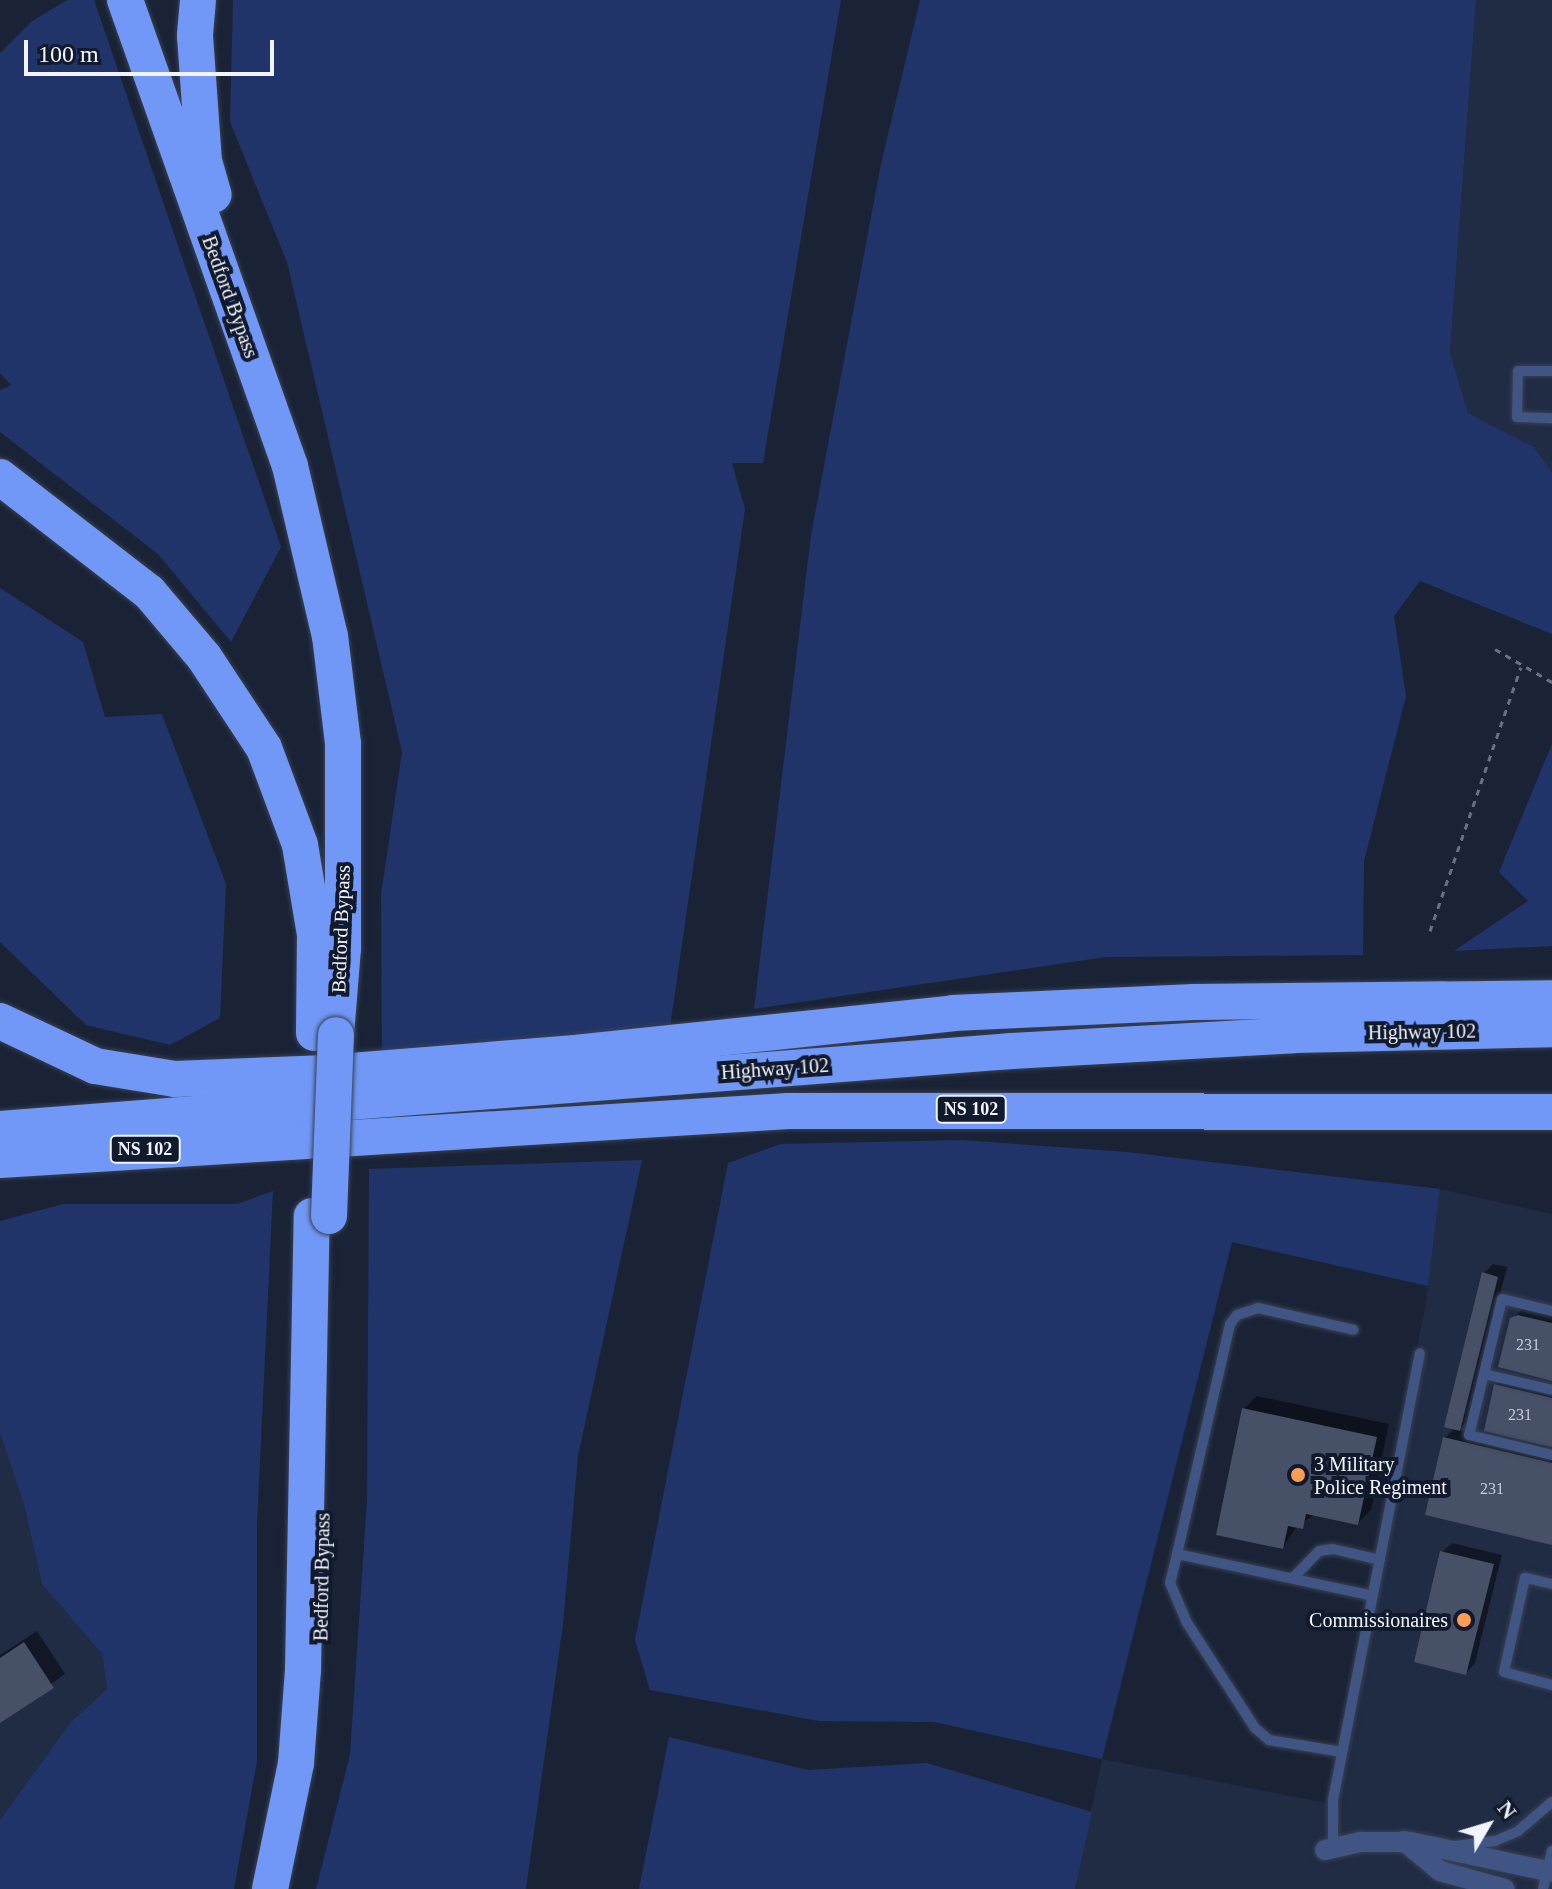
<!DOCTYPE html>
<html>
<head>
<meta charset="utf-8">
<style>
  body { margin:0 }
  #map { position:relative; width:1552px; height:1889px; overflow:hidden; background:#1a2336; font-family:Georgia,serif }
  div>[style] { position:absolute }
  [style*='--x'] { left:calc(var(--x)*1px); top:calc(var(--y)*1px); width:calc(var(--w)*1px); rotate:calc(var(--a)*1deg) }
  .built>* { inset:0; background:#202b44 }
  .green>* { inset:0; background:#203469 }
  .shadow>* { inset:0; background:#0007 }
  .building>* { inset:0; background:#465066 }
  .path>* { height:3px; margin-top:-1.5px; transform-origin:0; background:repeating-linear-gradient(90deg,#69707f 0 6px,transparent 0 12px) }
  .roads { filter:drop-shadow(0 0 2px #384052) drop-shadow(0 0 2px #384052) }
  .service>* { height:10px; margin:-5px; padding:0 5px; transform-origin:5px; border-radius:5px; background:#405584 }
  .minor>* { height:20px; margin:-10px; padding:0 10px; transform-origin:10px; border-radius:10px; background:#405584 }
  .motorway>* { height:36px; margin:-18px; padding:0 18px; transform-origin:18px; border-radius:18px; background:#7198f7 }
  .bridges { filter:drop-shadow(0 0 2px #384052) drop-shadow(0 0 2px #384052) }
  .motorway-bridge>* { height:36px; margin:-18px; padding:0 18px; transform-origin:18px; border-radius:18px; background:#7198f7 }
  .dots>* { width:22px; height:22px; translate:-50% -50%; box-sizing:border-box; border:4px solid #11192c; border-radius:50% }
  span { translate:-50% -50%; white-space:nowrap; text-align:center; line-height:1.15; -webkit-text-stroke:8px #11192c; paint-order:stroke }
  .number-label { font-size:16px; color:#c6cbd6 }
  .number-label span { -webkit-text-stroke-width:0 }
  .shield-label span { padding:2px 6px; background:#11192c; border:2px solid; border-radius:6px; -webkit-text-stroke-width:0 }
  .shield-label { font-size:18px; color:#f1f4fc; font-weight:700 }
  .street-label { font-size:20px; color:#f1f4fc }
  .poi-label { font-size:20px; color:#f1f4fc }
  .left { translate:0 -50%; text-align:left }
  .right { translate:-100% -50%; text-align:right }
  .north { position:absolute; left:1448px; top:1785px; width:80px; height:80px; -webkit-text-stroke:6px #11192c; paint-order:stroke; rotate:52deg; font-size:22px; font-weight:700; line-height:32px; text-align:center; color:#f1f4fc }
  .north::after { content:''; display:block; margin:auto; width:28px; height:36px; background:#f1f4fc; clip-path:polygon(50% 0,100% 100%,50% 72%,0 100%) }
  .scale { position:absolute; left:24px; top:40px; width:250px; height:36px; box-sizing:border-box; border:4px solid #f1f4fc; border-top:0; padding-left:10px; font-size:24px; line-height:28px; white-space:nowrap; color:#f1f4fc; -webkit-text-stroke:6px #11192c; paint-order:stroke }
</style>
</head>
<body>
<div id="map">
  <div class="built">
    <i style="clip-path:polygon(1476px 0,1552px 0,1552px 472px,1534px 447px,1468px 413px,1450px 352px)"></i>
    <i style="clip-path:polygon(1440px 1189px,1552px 1214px,1552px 1889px,1075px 1889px,1102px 1759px,1326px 1803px,1426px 1302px)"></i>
    <i style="clip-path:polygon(0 1433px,24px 1505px,42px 1584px,102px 1654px,107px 1689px,70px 1723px,0 1820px)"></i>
  </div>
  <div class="green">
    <i style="clip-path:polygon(67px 0,94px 0,281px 547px,231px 642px,158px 554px,0 432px,0 390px,11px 385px,0 373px,0 53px,31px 22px)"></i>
    <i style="clip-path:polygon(233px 0,841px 0,763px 463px,732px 463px,745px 509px,670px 1027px,382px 1054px,381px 895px,402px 752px,287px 262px,230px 122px)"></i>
    <i style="clip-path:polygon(920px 0,1476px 0,1450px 352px,1468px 413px,1534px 447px,1552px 472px,1552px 634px,1420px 581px,1394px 616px,1406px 696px,1364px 861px,1363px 955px,1106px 957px,754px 1009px,811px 535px,881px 164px)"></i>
    <i style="clip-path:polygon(0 588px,83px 642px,105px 717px,162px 714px,226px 884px,220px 1018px,170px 1045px,86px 1025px,0 942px)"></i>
    <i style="clip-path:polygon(1552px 744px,1552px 946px,1454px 951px,1528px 901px,1499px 872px)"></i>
    <i style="clip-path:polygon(963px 1140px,1127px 1152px,1440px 1189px,1428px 1286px,1232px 1242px,1102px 1759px,934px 1722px,819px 1721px,650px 1690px,635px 1640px,728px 1163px,781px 1144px)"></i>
    <i style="clip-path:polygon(642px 1160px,578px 1456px,563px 1624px,526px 1889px,316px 1889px,350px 1755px,367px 1501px,369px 1169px)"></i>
    <i style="clip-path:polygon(273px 1191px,257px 1523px,257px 1761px,234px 1889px,0 1889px,0 1820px,70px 1723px,107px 1689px,102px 1654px,42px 1584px,24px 1505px,0 1433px,0 1221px,63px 1204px,237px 1204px)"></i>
    <i style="clip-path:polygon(669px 1737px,808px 1770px,927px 1763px,1092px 1812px,1075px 1889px,639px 1889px)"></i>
  </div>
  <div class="shadow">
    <i style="clip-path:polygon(1493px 1264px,1507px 1267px,1469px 1419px,1459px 1430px,1552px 1452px,1552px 1543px,1445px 1438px,1455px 1428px,1484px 1273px)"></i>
    <i style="clip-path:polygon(1522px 1309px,1552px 1312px,1552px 1378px,1512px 1319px)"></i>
    <i style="clip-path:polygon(1505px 1376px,1552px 1387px,1552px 1445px,1495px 1385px)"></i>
    <i style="clip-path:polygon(1257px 1396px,1389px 1424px,1371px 1510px,1358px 1523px,1315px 1514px,1297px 1526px,1283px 1547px,1244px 1409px)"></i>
    <i style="clip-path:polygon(1452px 1543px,1502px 1555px,1475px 1663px,1466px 1673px,1442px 1552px)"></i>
    <i style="clip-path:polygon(37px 1631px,65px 1674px,0 1721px,0 1655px)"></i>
  </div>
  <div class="building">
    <i style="clip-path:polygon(1482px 1272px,1498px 1277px,1460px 1431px,1444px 1427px)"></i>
    <i style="clip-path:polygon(1518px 1315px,1552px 1323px,1552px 1381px,1498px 1367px,1510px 1318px)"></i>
    <i style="clip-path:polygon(1494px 1384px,1552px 1398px,1552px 1447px,1484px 1431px)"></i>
    <i style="clip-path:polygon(1242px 1408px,1377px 1437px,1358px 1525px,1306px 1514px,1303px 1529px,1288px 1526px,1283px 1549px,1216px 1535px)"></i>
    <i style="clip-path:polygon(1443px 1437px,1552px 1463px,1552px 1545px,1425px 1515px)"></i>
    <i style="clip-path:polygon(1440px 1551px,1494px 1564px,1466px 1675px,1414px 1662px)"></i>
    <i style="clip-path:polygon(24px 1642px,54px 1688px,0 1723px,0 1658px)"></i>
  </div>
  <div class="path">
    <i style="--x:1495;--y:649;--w:66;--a:30.1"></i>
    <i style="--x:1430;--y:931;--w:279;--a:-71"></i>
  </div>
  <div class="roads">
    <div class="service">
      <i style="--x:1552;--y:371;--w:34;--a:180"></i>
      <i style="--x:1518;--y:371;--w:46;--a:91.2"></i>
      <i style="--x:1517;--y:417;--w:35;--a:2"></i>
      <i style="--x:1552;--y:1311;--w:51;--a:-166.5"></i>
      <i style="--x:1502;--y:1299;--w:140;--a:103.6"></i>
      <i style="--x:1469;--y:1435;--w:85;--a:13.5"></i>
      <i style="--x:1484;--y:1374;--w:70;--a:13.2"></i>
      <i style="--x:1177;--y:1554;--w:236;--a:-77"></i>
      <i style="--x:1230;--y:1324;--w:11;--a:-52"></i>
      <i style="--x:1237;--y:1315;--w:22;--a:-18"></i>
      <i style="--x:1258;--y:1308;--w:98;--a:12.9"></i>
      <i style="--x:1293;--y:1578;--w:37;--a:-46"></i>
      <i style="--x:1319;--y:1551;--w:14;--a:-8"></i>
      <i style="--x:1333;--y:1549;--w:48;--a:13.2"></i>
      <i style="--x:1552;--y:1584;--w:28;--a:-167"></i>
      <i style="--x:1525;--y:1578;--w:96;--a:102.6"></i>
      <i style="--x:1504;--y:1672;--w:50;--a:15.2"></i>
      <i style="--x:1342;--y:1752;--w:74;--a:-170.7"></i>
      <i style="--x:1269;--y:1740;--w:18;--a:-139"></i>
      <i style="--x:1255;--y:1728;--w:125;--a:-122.9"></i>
      <i style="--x:1187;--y:1623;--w:43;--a:-113"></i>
      <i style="--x:1170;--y:1583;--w:30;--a:-76"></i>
      <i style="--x:1177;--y:1554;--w:200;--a:12.1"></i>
      <i style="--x:1455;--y:1846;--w:40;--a:-7.1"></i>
      <i style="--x:1495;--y:1841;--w:25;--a:-23"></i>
      <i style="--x:1518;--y:1831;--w:45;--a:-40.5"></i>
      <i style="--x:1333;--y:1848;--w:48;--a:-90"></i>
      <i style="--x:1333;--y:1800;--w:455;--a:-79"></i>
      <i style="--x:1543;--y:1889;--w:39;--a:-77"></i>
    </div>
    <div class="minor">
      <i style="--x:1404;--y:1841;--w:47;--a:39.8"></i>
      <i style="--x:1440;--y:1871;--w:67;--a:15.5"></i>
      <i style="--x:1325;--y:1850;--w:37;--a:-13"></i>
      <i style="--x:1361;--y:1842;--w:50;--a:0"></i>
      <i style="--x:1411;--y:1842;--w:144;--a:12"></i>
    </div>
    <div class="motorway">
      <i style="--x:125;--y:0;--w:494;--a:70.5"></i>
      <i style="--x:290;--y:466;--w:175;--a:76.8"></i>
      <i style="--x:330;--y:636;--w:109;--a:83.1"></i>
      <i style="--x:343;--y:744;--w:204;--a:90"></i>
      <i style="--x:343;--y:948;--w:87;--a:94.6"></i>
      <i style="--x:198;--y:0;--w:36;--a:95"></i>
      <i style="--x:195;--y:36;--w:125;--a:85.9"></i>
      <i style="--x:204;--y:161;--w:35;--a:74"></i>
      <i style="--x:0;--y:477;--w:188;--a:37.7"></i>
      <i style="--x:149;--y:592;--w:85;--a:49.8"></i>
      <i style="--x:204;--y:657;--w:109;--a:56.6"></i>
      <i style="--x:264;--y:748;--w:103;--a:69.6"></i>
      <i style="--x:300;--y:845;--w:91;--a:80.5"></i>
      <i style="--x:315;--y:935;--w:98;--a:90.6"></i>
      <i style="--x:0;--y:1021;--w:105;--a:25.3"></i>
      <i style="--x:95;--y:1066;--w:81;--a:9.2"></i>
      <i style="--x:175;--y:1079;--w:151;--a:-2.3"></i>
      <i style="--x:326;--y:1073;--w:250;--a:-4.6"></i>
      <i style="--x:575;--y:1053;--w:380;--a:-6"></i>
      <i style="--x:953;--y:1013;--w:241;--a:-2.6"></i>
      <i style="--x:1194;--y:1002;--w:358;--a:-0.6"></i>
      <i style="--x:0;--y:1129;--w:1015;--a:-4.41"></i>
      <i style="--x:1012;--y:1051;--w:282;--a:-3.2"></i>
      <i style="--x:1294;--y:1035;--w:258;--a:-1.3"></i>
      <i style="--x:0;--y:1160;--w:790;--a:-3.56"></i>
      <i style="--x:788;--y:1111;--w:764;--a:0.07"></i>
      <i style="--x:270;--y:1889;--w:129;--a:-78.3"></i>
      <i style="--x:296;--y:1763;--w:93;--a:-85.7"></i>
      <i style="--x:303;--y:1670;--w:454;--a:-88.9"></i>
    </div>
  </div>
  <div class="bridges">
    <div class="motorway-bridge">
      <i style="--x:329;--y:1216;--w:181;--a:-87.8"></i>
    </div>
  </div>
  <div class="dots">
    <i style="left:1298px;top:1475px;background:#fd9d54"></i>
    <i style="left:1464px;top:1620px;background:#fd9d54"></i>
  </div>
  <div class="number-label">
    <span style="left:1528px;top:1345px">231</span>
    <span style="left:1520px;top:1415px">231</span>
    <span style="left:1492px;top:1489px">231</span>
  </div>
  <div class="shield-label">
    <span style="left:971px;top:1109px">NS 102</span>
    <span style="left:145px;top:1149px">NS 102</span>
  </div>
  <div class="street-label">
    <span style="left:230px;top:297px;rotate:70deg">Bedford Bypass</span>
    <span style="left:341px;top:929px;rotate:-88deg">Bedford Bypass</span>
    <span style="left:1422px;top:1032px;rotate:-1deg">Highway 102</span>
    <span style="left:775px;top:1069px;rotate:-4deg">Highway 102</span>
    <span style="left:322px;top:1577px;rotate:-89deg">Bedford Bypass</span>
  </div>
  <div class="poi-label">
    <span class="left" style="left:1314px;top:1476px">3 Military<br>Police Regiment</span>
    <span class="right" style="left:1448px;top:1620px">Commissionaires</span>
  </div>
  <div class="north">N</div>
  <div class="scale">100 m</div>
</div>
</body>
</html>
